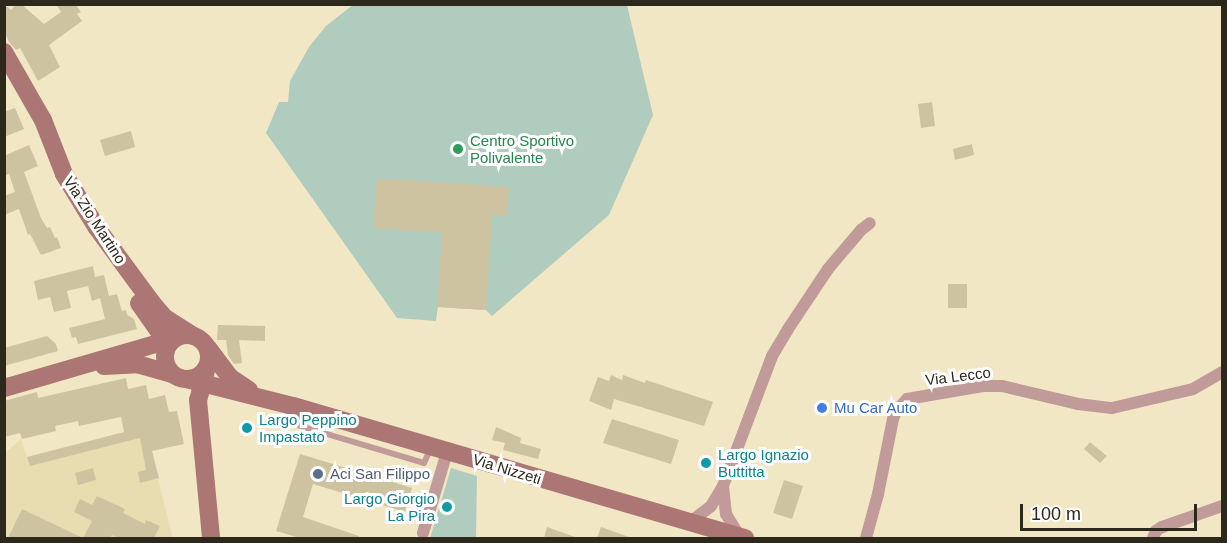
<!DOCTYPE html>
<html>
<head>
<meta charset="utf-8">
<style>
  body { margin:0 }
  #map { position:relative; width:1227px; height:543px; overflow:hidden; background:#f2e7c4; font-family:Helvetica,sans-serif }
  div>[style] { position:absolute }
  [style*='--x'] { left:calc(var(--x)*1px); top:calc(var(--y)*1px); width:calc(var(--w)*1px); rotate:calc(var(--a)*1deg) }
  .built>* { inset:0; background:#e8dcb1 }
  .green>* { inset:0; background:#b0ccbe }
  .building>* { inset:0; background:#cec3a1 }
  .lane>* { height:6px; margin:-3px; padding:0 3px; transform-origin:3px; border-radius:3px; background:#c19b9a }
  .street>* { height:12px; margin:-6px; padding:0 6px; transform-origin:6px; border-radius:6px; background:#c19b9a }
  .secondary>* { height:18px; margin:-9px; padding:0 9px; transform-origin:9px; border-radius:9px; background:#ac7675 }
  .secondary>.ring { margin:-9px; padding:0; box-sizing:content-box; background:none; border:18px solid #ac7675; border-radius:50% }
  .dots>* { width:16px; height:16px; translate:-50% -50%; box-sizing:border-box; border:3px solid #fff; border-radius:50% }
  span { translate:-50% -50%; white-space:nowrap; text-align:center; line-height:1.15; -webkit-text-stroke:6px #fff; paint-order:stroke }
  .leisure-label { font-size:15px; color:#27864d }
  .left { translate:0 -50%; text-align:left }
  .street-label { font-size:15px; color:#2c281b }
  .shop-label { font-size:15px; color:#366cbe }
  .culture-label { font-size:15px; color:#0d838f }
  .right { translate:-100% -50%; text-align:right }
  .service-label { font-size:15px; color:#4e5e75 }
  .frame { position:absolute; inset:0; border:6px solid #2c281b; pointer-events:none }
  .scale { position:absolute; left:1020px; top:504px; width:177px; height:27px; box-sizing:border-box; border:3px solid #2c281b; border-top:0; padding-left:8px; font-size:18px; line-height:21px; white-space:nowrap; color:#2c281b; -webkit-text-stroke:4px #fff; paint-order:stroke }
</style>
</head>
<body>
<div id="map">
  <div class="built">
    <i style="clip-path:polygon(140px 438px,145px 463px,154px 462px,173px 538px,5px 538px,4px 454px,21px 439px,30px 466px)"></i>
  </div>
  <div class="green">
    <i style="clip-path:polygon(354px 4px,627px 5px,653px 115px,609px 215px,492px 316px,486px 310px,438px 307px,436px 321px,397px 318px,266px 133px,279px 102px,288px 102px,290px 81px,309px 47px,326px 26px)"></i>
    <i style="clip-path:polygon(451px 468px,477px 476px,476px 538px,430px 538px)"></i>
  </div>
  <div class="building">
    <i style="clip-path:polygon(4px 4px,11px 10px,16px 4px,21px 4px,44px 24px,61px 12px,56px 4px,75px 4px,81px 12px,77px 14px,82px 21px,49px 45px,60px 67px,38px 81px,20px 48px,16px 50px,9px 42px,4px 30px)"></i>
    <i style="clip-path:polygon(932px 102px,935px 126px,921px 128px,918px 104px)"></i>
    <i style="clip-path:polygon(15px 108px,24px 129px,4px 137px,4px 112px)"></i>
    <i style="clip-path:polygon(131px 131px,135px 147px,105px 156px,100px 140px)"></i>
    <i style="clip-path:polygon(972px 144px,974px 155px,955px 160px,953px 149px)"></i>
    <i style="clip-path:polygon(29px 145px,38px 166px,24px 172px,41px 218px,47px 228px,50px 227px,55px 238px,57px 237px,61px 248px,41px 255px,30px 234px,28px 235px,19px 209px,4px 215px,4px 196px,15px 192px,9px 174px,4px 176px,4px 156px)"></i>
    <i style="clip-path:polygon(377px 178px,509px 187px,507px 216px,492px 215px,486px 310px,437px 307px,442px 233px,373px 228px)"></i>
    <i style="clip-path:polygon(93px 266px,95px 277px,104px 275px,109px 296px,117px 294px,122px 311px,126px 310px,127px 315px,134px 319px,137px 329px,78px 344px,76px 337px,72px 338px,69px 328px,105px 319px,100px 298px,92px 301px,88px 286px,67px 291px,71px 308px,54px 312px,50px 297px,38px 300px,34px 281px)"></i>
    <i style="clip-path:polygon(948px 284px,967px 284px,967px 308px,948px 308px)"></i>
    <i style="clip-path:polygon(218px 325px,265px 326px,265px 341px,239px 340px,242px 363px,234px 364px,228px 355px,226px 340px,217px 340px)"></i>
    <i style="clip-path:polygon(47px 336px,56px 344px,58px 351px,4px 366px,4px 348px)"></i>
    <i style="clip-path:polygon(611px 375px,622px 380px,623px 375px,645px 383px,646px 380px,713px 402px,704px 426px,614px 399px,611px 410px,589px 401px,598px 377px,609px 381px)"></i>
    <i style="clip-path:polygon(126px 378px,128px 389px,146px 385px,149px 399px,165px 395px,169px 412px,177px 411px,184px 444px,152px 451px,159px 478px,140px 483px,138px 472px,146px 470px,140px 438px,30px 466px,27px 457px,124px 432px,121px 417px,79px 426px,78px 421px,55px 426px,56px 431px,22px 439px,20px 433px,4px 437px,4px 401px,37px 392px,38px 398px)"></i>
    <i style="clip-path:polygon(612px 419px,679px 440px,671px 464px,603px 443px)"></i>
    <i style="clip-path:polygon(496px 427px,521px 438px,520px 443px,541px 449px,538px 459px,503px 450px,505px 443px,492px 440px)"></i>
    <i style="clip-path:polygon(1090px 442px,1107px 456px,1100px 463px,1084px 449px)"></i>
    <i style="clip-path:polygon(300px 454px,412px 488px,405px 512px,313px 484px,303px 517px,359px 536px,359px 538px,300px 538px,276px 531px)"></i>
    <i style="clip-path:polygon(93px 468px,96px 480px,78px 485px,75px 473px)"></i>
    <i style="clip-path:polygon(784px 480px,803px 486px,792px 519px,773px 513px)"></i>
    <i style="clip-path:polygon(97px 496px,125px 509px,123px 513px,145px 524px,146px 520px,160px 526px,154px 538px,119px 538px,112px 535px,110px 538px,8px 538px,22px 509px,83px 538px,92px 521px,74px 512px,80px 499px,92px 505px)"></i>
    <i style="clip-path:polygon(547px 527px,575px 537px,575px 538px,544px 538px)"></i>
    <i style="clip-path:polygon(601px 527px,629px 537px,629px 538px,597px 538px)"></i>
  </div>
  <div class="lane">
    <i style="--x:303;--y:413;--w:13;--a:103"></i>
    <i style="--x:300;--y:426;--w:129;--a:16.6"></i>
    <i style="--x:424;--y:463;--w:14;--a:-65"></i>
  </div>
  <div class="street">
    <i style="--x:723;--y:486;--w:28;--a:84"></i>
    <i style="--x:726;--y:514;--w:27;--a:59"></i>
    <i style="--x:690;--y:522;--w:26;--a:-37"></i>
    <i style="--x:711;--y:506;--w:23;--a:-59"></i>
    <i style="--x:723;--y:486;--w:139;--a:-69.3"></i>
    <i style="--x:772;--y:356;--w:31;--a:-59"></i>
    <i style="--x:788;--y:329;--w:72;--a:-56.3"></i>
    <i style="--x:828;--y:269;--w:51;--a:-49.8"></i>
    <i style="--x:861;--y:230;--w:11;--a:-38"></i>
    <i style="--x:423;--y:533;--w:84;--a:-73.5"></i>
    <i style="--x:866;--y:538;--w:46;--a:-74.7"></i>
    <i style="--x:878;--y:494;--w:76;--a:-78.7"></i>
    <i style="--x:893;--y:419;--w:9;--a:-69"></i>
    <i style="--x:896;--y:411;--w:16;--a:-47"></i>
    <i style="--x:907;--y:399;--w:77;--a:-9.7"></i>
    <i style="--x:983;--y:386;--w:19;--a:0"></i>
    <i style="--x:1002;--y:386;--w:78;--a:13.3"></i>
    <i style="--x:1078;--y:404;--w:34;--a:7"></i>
    <i style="--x:1112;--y:408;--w:83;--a:-13.2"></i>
    <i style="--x:1193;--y:389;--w:34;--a:-30"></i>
    <i style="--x:1153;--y:538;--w:8;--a:-67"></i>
    <i style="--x:1156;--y:531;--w:7;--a:-34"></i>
    <i style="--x:1162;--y:527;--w:64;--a:-19.3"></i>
  </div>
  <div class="secondary">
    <i style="--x:4;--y:52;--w:78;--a:60.2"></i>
    <i style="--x:43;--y:120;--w:58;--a:68.7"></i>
    <i style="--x:64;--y:174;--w:63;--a:58.6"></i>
    <i style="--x:97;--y:228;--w:93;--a:53.7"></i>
    <i style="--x:152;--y:303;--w:20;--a:49"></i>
    <i style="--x:165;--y:318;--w:34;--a:32"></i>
    <i style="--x:139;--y:303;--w:37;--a:55"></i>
    <i style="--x:160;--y:333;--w:18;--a:71"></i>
    <i class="ring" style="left:165px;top:335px;width:26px;height:26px"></i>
    <i style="--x:208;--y:348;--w:38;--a:53"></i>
    <i style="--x:231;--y:378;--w:22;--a:34"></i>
    <i style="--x:104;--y:366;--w:33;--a:-3"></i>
    <i style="--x:137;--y:364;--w:36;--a:16"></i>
    <i style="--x:207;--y:367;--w:34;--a:105"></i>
    <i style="--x:198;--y:400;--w:139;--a:84.6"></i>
    <i style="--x:186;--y:379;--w:110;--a:14.2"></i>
    <i style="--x:293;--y:406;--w:471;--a:16.3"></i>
    <i style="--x:4;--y:388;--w:176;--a:-16.2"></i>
  </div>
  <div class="dots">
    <i style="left:458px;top:149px;background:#2e9e5b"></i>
    <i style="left:822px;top:408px;background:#3f7fe0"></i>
    <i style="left:247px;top:428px;background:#0f9aa8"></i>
    <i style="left:706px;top:463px;background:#0f9aa8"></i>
    <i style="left:318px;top:474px;background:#5c6f8a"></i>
    <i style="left:447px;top:507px;background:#0f9aa8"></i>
  </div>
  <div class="leisure-label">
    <span class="left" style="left:470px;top:149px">Centro Sportivo<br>Polivalente</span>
  </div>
  <div class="street-label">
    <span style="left:95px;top:220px;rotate:57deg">Via Zio Martino</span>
    <span style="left:958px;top:376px;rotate:-7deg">Via Lecco</span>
    <span style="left:507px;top:469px;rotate:17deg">Via Nizzeti</span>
  </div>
  <div class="shop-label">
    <span class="left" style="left:834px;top:408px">Mu Car Auto</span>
  </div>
  <div class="culture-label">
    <span class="left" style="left:259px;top:428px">Largo Peppino<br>Impastato</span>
    <span class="left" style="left:718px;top:463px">Largo Ignazio<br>Buttitta</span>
    <span class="right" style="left:435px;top:507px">Largo Giorgio<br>La Pira</span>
  </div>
  <div class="service-label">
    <span class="left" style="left:330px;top:474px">Aci San Filippo</span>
  </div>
  <div class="frame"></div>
  <div class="scale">100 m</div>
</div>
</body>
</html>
